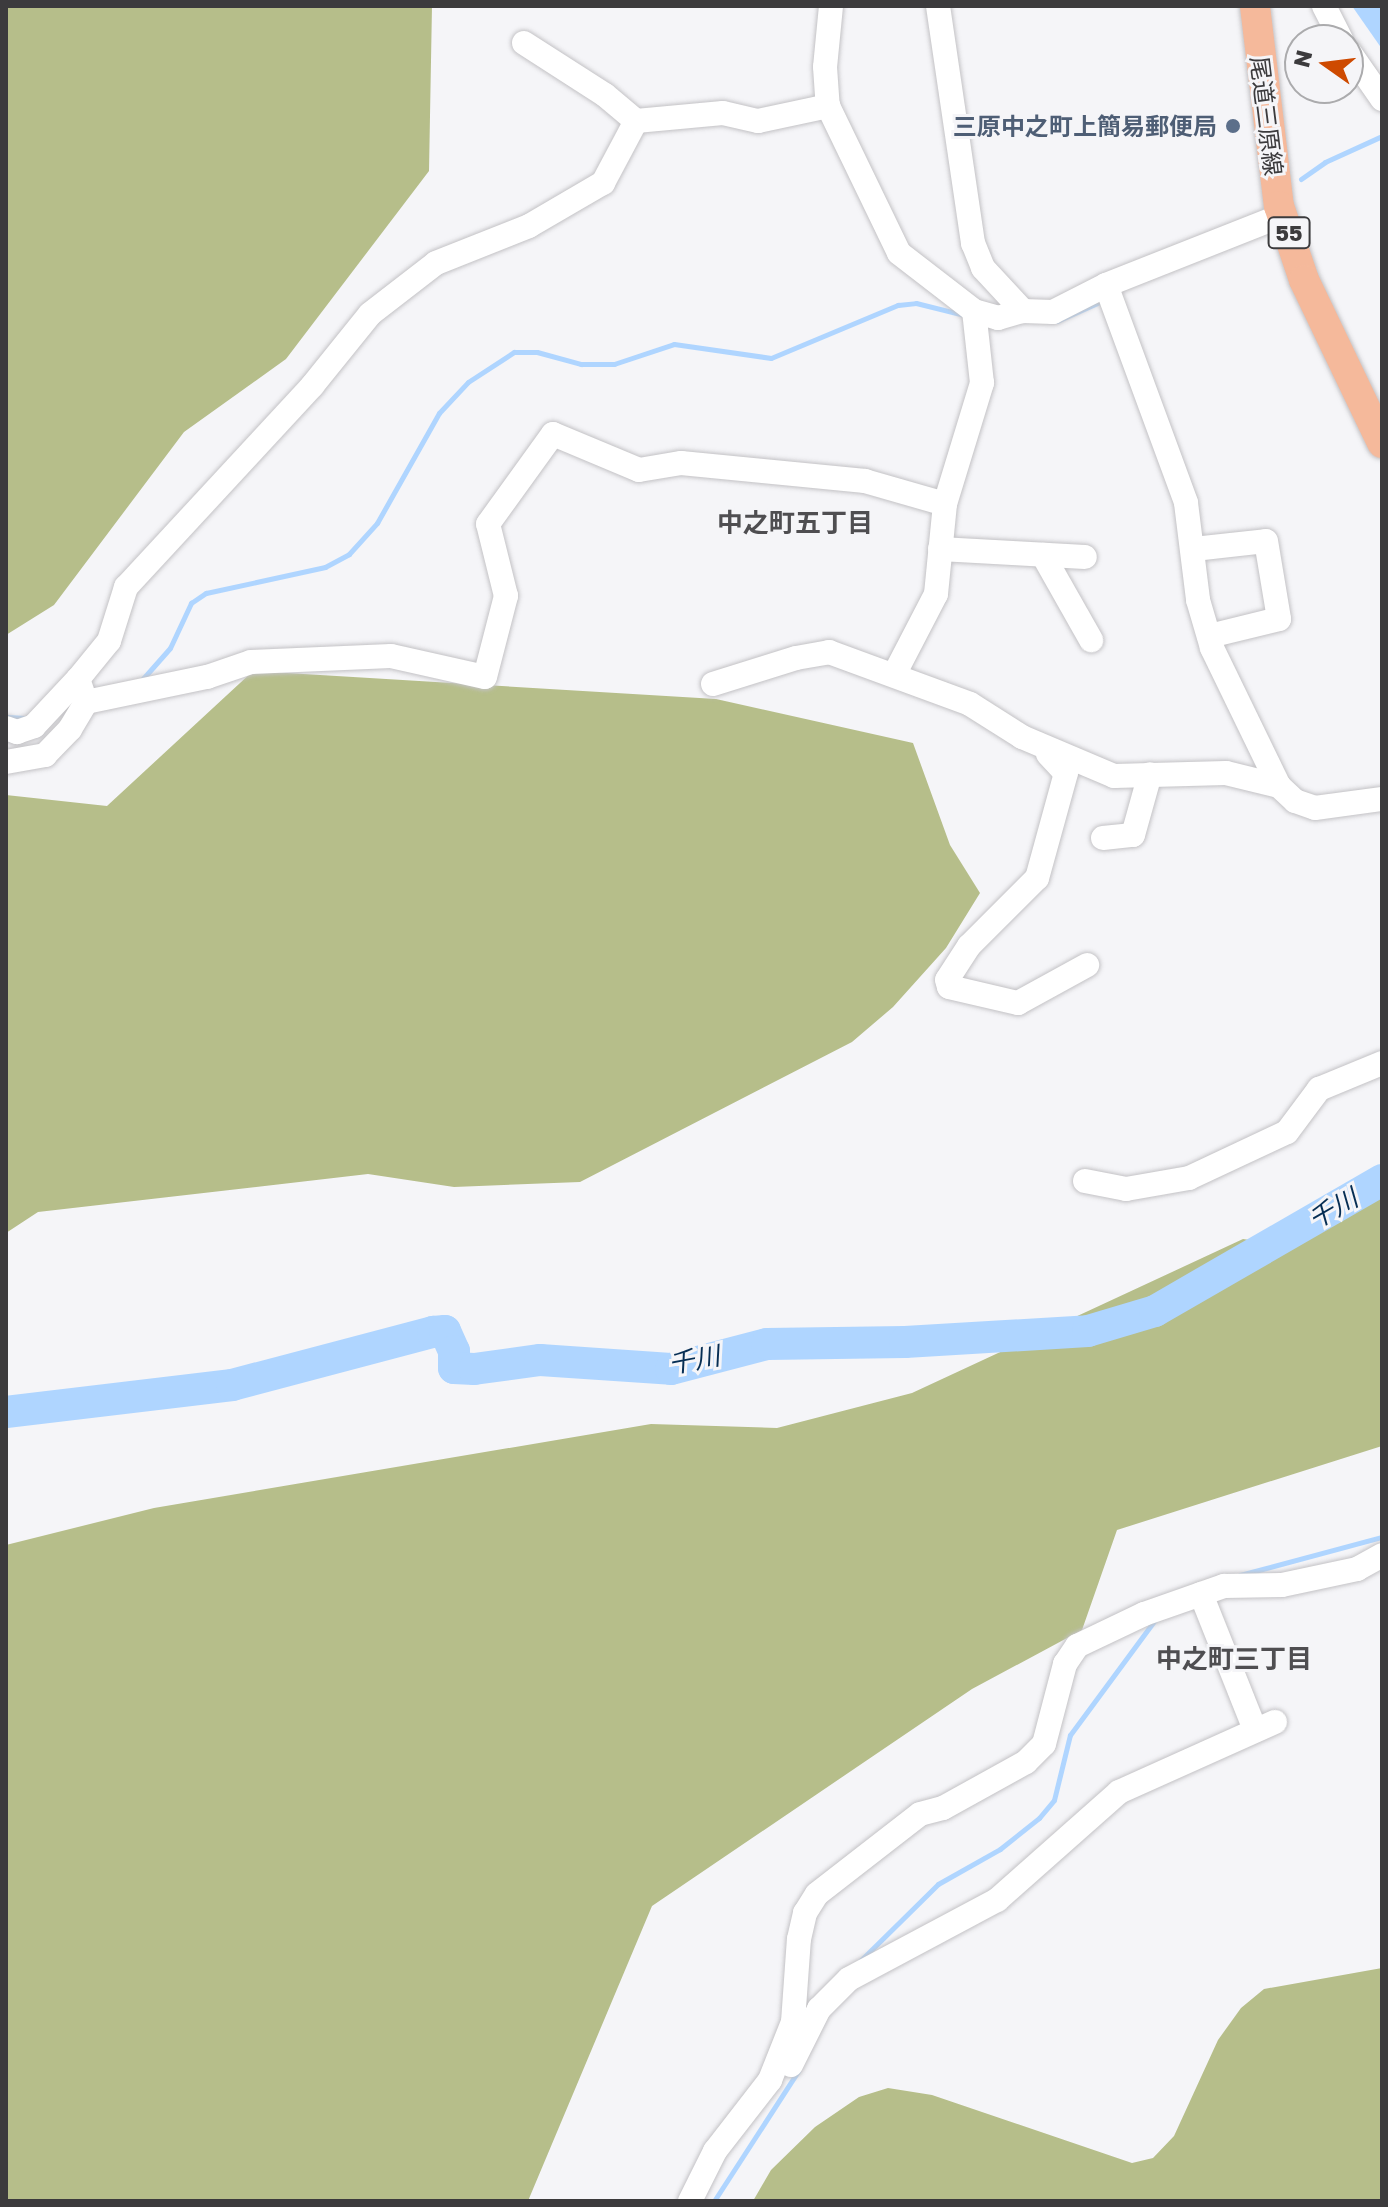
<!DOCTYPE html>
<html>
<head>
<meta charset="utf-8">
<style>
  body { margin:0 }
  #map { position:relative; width:1388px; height:2207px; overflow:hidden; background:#f5f5f8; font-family:"Golos Text","Noto Sans JP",sans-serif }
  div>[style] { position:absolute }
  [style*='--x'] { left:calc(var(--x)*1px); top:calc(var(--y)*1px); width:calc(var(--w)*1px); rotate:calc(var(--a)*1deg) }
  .forest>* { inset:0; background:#b6be8a }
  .water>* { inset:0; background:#afd5ff }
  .stream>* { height:5px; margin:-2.5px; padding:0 2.5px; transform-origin:2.5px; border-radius:2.5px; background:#afd5ff }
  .river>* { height:32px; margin:-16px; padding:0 16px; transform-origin:16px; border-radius:16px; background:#afd5ff }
  .roads { filter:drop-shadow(0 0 2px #c3c2c5) drop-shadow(0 0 2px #c3c2c5) }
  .minor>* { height:24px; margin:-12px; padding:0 12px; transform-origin:12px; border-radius:12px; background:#fff }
  .major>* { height:30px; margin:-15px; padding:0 15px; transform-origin:15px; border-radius:15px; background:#f5b99b }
  .dots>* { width:22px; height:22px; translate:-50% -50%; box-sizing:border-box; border:4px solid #f5f5f8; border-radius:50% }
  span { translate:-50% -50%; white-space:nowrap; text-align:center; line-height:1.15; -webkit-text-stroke:6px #f5f5f8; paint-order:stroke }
  .shield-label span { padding:2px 6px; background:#f5f5f8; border:2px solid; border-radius:6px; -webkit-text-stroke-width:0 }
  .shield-label { font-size:22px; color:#3c3b3d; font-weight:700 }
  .street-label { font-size:24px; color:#3c3b3d }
  .service-label { font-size:24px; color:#4e5e75; font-weight:700 }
  .right { translate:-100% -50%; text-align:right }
  .neighbourhood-label { font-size:26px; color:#4f4e51; font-weight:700 }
  .water-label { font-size:26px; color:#062e54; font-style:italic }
  .frame { position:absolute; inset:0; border:8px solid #3c3b3d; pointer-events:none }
  .north { position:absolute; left:1284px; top:24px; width:80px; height:80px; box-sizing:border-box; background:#f5f5f8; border:2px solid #ababad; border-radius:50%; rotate:284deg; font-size:22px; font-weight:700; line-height:32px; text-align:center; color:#3c3b3d }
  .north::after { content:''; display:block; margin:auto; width:28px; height:36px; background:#ce4a00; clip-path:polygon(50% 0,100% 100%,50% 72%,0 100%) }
</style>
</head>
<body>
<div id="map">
  <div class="forest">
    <i style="clip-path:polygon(6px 6px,432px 6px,429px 171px,286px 359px,184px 432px,54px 605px,6px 635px)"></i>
    <i style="clip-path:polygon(253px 671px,716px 699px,913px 743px,950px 845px,980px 893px,946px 948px,893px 1007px,852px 1042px,580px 1182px,454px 1187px,368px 1174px,38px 1212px,6px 1233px,6px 795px,107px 806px)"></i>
    <i style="clip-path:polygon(1382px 1196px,1382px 1446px,1117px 1530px,1082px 1630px,972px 1689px,652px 1906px,528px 2201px,6px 2201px,6px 1545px,154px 1508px,651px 1424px,777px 1428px,912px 1393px,1243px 1239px,1287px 1246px)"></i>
    <i style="clip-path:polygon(1382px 1968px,1382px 2201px,753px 2201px,771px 2170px,815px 2127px,859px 2097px,888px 2088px,932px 2095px,1132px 2163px,1153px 2158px,1174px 2136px,1218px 2040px,1241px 2008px,1264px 1989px)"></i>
  </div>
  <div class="water">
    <i style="clip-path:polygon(1352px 6px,1382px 6px,1382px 49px)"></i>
  </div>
  <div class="stream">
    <i style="--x:1301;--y:179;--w:29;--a:-35"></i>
    <i style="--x:1325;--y:162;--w:63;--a:-24.5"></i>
    <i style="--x:1057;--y:321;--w:54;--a:-24.2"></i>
    <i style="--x:140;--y:682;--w:45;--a:-48.6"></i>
    <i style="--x:170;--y:648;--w:50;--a:-65"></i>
    <i style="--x:191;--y:603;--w:18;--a:-34"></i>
    <i style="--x:206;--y:593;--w:122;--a:-12.3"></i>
    <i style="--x:325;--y:567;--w:27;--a:-28"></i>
    <i style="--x:349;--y:554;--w:42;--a:-47.9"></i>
    <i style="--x:377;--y:523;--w:126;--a:-60.6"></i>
    <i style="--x:439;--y:413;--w:42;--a:-46.9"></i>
    <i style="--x:468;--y:382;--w:55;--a:-33.1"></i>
    <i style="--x:514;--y:352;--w:23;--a:0"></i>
    <i style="--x:537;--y:352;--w:46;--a:15.3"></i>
    <i style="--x:581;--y:364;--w:33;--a:0"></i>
    <i style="--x:614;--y:364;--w:63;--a:-18.4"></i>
    <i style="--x:674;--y:344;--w:98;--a:8.2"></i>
    <i style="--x:771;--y:358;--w:138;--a:-22.7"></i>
    <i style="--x:898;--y:305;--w:18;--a:-6"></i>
    <i style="--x:916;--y:303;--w:49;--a:14"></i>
    <i style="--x:7;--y:717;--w:22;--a:3"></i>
    <i style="--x:1240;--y:1575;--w:147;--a:-15"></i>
    <i style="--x:859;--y:1962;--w:111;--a:-44.6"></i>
    <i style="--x:938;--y:1884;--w:71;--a:-29.4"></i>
    <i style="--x:1000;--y:1849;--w:50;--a:-38.5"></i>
    <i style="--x:1039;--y:1818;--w:23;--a:-50"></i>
    <i style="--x:1054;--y:1800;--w:67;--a:-76.2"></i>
    <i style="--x:1070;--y:1735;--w:147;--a:-53.6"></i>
    <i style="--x:714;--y:2201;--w:155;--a:-57.1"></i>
  </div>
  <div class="river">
    <i style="--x:6;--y:1412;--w:228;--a:-6.8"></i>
    <i style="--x:232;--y:1385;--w:208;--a:-14.8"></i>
    <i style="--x:433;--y:1332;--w:12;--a:-5"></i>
    <i style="--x:445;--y:1331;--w:22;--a:66"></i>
    <i style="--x:454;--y:1351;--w:17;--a:90"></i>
    <i style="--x:454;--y:1368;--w:20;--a:3"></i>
    <i style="--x:474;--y:1369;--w:67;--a:-7.8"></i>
    <i style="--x:540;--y:1360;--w:131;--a:3.9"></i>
    <i style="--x:671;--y:1369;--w:99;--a:-14.6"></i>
    <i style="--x:767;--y:1344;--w:138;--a:-0.8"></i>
    <i style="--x:905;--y:1342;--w:183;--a:-3.4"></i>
    <i style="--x:1088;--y:1331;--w:70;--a:-16.6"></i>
    <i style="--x:1155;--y:1311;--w:262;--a:-30"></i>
  </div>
  <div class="roads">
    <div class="minor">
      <i style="--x:831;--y:6;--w:61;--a:95.6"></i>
      <i style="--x:825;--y:67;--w:39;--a:86"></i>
      <i style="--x:828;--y:106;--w:163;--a:64.2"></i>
      <i style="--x:899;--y:253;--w:95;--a:37.7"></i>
      <i style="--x:974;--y:311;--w:25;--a:16"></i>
      <i style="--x:998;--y:318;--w:26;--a:-16"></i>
      <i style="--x:938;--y:6;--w:240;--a:81.6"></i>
      <i style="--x:973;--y:243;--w:27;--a:68"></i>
      <i style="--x:983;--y:268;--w:59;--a:47.1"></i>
      <i style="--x:1023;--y:311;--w:30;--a:2"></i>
      <i style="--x:1053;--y:312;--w:59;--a:-27"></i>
      <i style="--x:1106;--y:285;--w:190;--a:-21.6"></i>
      <i style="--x:1324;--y:6;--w:38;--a:63"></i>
      <i style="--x:524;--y:43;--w:96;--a:32.7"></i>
      <i style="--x:605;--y:95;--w:40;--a:40"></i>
      <i style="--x:636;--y:121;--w:87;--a:-5.3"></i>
      <i style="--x:723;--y:113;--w:36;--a:13"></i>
      <i style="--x:758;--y:121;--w:72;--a:-12.1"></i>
      <i style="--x:1348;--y:50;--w:60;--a:55.2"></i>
      <i style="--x:1106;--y:285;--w:232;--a:69.8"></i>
      <i style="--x:1186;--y:503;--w:98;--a:82.9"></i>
      <i style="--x:1198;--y:600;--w:50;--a:73.7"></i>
      <i style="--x:1212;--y:648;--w:153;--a:64.1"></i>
      <i style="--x:940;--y:549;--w:145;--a:3.2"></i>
      <i style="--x:1194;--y:549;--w:72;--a:-6.3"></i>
      <i style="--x:1266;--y:541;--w:79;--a:80.5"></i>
      <i style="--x:1279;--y:619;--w:72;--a:166.3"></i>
      <i style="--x:1043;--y:555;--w:98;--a:60.5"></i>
      <i style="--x:894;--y:675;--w:91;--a:-62.6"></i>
      <i style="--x:936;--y:594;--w:90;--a:-84.3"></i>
      <i style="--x:945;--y:504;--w:127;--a:-73"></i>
      <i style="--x:982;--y:383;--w:72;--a:-96.3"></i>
      <i style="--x:78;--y:679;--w:24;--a:71"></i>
      <i style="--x:86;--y:702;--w:124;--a:-11.7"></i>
      <i style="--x:207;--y:677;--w:46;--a:-18.8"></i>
      <i style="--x:251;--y:662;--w:140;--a:-2.5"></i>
      <i style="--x:391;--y:656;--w:96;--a:12.6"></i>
      <i style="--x:485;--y:677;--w:84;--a:-75.5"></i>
      <i style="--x:506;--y:596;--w:74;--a:-104"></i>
      <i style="--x:488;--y:524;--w:111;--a:-54.2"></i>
      <i style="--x:553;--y:434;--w:93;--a:22.7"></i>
      <i style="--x:639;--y:470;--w:43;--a:-9.5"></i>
      <i style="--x:681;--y:463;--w:185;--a:5.6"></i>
      <i style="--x:865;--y:481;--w:83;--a:16"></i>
      <i style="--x:713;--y:684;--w:87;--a:-17.4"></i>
      <i style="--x:796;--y:658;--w:34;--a:-10"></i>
      <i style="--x:829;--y:652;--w:150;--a:20.2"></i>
      <i style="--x:970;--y:704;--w:62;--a:32.4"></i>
      <i style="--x:1022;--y:737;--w:100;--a:23"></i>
      <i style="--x:1114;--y:776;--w:112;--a:-1.5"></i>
      <i style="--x:1226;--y:773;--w:55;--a:13.8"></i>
      <i style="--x:1279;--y:786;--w:22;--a:43"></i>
      <i style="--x:1295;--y:801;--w:21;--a:19"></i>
      <i style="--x:1315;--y:808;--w:68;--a:-7.7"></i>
      <i style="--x:6;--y:728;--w:12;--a:20"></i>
      <i style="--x:17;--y:732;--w:18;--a:-19"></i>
      <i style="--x:34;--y:726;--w:64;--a:-46.9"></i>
      <i style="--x:78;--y:679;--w:49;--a:-50.8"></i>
      <i style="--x:109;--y:641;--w:57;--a:-72.5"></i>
      <i style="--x:126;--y:587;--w:274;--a:-47.2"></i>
      <i style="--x:312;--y:386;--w:92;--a:-51.1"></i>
      <i style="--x:370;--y:314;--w:83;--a:-37.7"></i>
      <i style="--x:436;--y:263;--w:100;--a:-21.7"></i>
      <i style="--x:529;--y:226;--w:86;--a:-30.2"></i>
      <i style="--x:603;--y:183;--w:70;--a:-62"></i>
      <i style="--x:1048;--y:754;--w:26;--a:47"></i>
      <i style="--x:1066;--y:773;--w:109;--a:105.4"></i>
      <i style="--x:1037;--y:878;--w:96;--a:135"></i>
      <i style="--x:969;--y:946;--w:40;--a:122.9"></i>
      <i style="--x:947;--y:980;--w:7;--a:74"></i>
      <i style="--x:949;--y:987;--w:71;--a:13.1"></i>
      <i style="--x:1018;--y:1003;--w:79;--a:-28.8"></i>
      <i style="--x:6;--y:762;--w:40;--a:-10"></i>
      <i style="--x:45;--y:755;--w:36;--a:-46"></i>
      <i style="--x:70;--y:729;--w:31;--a:-59"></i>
      <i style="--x:1103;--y:838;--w:30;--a:-6"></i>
      <i style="--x:1133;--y:835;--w:63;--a:-74.4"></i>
      <i style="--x:1085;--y:1181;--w:42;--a:11"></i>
      <i style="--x:1126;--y:1189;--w:64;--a:-9.9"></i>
      <i style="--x:1189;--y:1178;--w:108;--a:-25.1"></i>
      <i style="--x:1287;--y:1132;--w:54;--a:-53.3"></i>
      <i style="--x:1319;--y:1089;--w:68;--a:-22.4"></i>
      <i style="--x:1201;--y:1594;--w:146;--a:68.3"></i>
      <i style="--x:791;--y:2065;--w:63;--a:-63.4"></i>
      <i style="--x:819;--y:2009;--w:42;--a:-45"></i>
      <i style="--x:849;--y:1979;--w:168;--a:-28.1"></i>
      <i style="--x:997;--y:1900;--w:163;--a:-41.5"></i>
      <i style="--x:1119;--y:1792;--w:171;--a:-24.2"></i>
      <i style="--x:690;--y:2201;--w:56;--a:-63.4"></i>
      <i style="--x:715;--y:2151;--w:90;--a:-52.2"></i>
      <i style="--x:770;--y:2080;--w:62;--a:-68.4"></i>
      <i style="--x:793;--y:2022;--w:83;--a:-85.9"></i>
      <i style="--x:799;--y:1939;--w:27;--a:-77"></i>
      <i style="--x:805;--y:1913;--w:22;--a:-58"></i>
      <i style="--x:817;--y:1894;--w:130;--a:-37.8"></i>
      <i style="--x:920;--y:1814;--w:24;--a:-15"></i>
      <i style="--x:943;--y:1808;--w:95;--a:-29"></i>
      <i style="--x:1026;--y:1762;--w:25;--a:-45"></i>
      <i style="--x:1044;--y:1744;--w:83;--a:-75.3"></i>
      <i style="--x:1065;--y:1664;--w:22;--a:-56"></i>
      <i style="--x:1077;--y:1646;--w:74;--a:-25.5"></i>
      <i style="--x:1144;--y:1614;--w:85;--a:-19.3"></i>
      <i style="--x:1224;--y:1586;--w:58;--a:-1"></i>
      <i style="--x:1282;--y:1585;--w:77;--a:-12"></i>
      <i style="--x:1357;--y:1569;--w:29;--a:-29"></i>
    </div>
    <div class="major">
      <i style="--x:1255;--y:6;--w:201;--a:83.2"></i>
      <i style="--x:1279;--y:206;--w:78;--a:71.3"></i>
      <i style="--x:1304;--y:280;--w:181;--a:64.4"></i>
    </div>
  </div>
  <div class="dots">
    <i style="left:1233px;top:126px;background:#5c6f8a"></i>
  </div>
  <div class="shield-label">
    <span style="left:1289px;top:233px">55</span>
  </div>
  <div class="street-label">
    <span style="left:1267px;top:116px;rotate:83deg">尾道三原線</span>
  </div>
  <div class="service-label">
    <span class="right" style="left:1217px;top:126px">三原中之町上簡易郵便局</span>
  </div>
  <div class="neighbourhood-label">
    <span style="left:795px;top:523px">中之町五丁目</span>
    <span style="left:1234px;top:1659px">中之町三丁目</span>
  </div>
  <div class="water-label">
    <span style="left:1333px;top:1209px;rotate:-30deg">千川</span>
    <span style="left:694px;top:1360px;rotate:-11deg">千川</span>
  </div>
  <div class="frame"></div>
  <div class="north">N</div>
</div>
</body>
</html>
